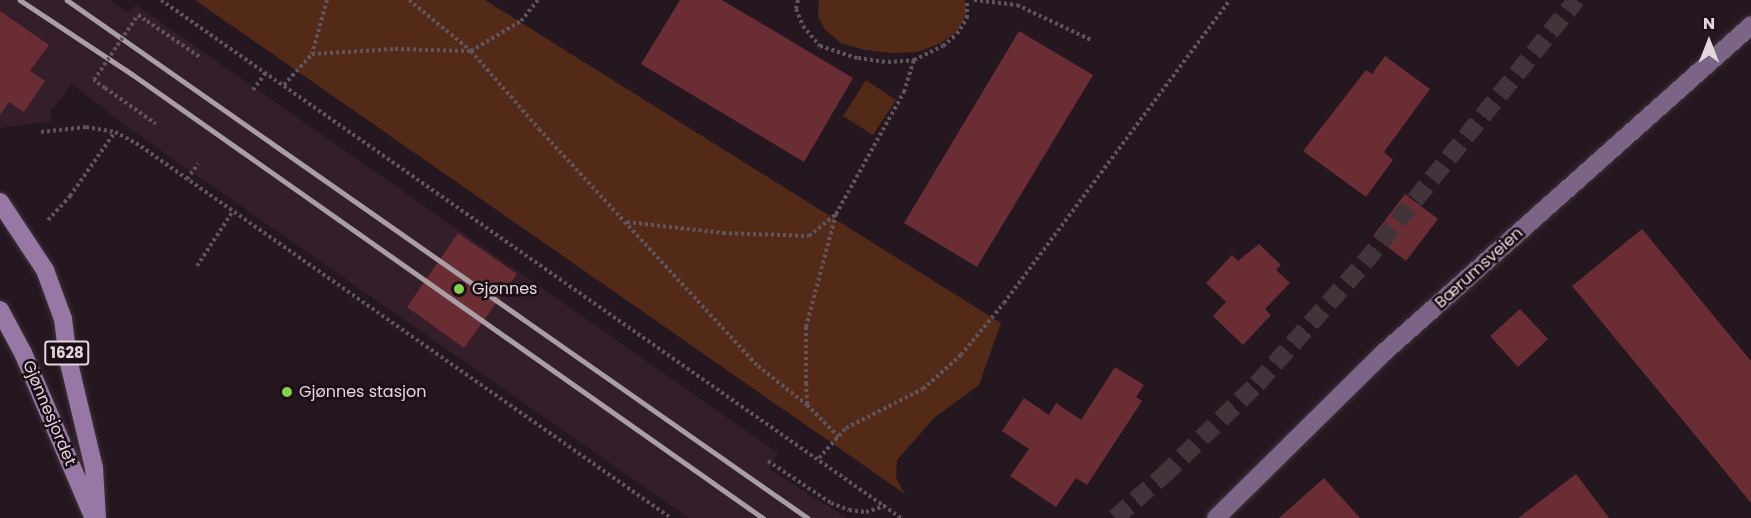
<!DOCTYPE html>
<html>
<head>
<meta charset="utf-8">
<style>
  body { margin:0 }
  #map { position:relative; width:1751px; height:518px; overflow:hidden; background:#25171f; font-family:Poppins,sans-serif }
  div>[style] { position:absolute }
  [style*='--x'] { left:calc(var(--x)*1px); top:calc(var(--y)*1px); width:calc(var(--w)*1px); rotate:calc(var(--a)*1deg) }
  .built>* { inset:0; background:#331e2a }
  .green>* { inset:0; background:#532a17 }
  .building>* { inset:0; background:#6b2d34 }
  .primary-tunnel>* { height:18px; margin-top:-9px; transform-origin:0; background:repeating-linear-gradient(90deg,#41343b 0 18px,transparent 0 27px) }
  .path>* { height:4px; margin-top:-2px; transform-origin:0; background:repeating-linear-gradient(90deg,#61545b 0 3px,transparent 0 6px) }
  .roads { filter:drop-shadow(0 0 2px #3f3239) drop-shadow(0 0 2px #3f3239) }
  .secondary>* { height:18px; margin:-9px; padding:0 9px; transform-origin:9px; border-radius:9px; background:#7c6486 }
  .primary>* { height:18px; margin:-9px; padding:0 9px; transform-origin:9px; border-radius:9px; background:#9777a4 }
  .rail>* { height:4.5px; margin:-2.25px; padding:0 2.25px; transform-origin:2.25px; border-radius:2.25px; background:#a99ea4 }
  .path-bridge>* { height:4px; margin-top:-2px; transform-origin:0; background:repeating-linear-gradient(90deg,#61545b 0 3px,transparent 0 6px) }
  .dots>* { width:16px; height:16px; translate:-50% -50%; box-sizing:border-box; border:3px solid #1c0e16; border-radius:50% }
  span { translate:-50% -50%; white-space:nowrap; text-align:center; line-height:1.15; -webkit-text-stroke:5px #1c0e16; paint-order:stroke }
  .shield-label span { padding:2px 4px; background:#1c0e16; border:2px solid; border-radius:4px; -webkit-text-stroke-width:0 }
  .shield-label { font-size:15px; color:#e1d7dc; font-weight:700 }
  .street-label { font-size:16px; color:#e1d7dc }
  .poi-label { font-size:16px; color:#e1d7dc }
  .left { translate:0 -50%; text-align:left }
  .north { position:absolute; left:1679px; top:12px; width:60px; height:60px; -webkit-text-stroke:4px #1c0e16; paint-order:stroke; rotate:0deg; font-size:16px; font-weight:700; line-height:24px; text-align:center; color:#e1d7dc }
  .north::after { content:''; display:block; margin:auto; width:21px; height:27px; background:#e1d7dc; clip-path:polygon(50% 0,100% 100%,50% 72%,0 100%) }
</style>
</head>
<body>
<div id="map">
  <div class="built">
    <i style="clip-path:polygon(0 0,110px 0,128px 12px,136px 5px,778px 453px,769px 469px,847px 518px,689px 518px,126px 126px,72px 84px,50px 112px,52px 121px,0 128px)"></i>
  </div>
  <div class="green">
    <i style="clip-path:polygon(195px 0,485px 0,1001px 323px,979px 385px,935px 417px,897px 460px,896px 478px,905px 494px)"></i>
    <i style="clip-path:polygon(819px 0,965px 0,967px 13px,958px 31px,941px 43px,918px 52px,892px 53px,865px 50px,841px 43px,825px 30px,818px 16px)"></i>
    <i style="clip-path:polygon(866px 80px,896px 100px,873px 135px,843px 116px)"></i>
  </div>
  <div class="building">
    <i style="clip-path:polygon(680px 0,722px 0,853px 78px,804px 162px,641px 64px)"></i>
    <i style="clip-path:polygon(0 11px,49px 45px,30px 71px,45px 81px,24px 112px,9px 102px,0 115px)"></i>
    <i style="clip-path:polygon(1019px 31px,1093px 75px,977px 267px,904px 223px)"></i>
    <i style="clip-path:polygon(1385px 56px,1430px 89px,1384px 152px,1393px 160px,1366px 197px,1303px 151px,1366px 70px,1372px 74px)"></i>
    <i style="clip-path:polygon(1405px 194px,1438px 219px,1406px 261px,1373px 236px)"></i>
    <i style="clip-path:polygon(1642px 229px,1751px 361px,1751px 503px,1572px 286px)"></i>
    <i style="clip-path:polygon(458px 233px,517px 274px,464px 348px,407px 307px)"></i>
    <i style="clip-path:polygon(1259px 244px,1281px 265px,1276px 270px,1290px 283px,1265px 309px,1271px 315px,1243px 345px,1213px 316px,1226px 302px,1206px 283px,1232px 255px,1238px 261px)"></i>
    <i style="clip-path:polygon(1520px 309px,1548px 339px,1518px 367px,1490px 336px)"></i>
    <i style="clip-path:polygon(1115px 367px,1144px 385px,1136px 397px,1142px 401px,1087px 485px,1076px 478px,1056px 507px,1010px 476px,1029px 449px,1002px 431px,1024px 398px,1049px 415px,1056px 403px,1081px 420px)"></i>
    <i style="clip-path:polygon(1576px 474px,1609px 518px,1518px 518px)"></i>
    <i style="clip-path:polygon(1324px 478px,1360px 518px,1279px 518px)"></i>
  </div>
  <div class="primary-tunnel">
    <i style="--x:1115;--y:518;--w:64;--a:-41.2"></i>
    <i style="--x:1163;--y:476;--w:132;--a:-44.4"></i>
    <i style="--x:1257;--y:384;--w:162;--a:-48.5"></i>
    <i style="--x:1364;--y:263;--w:338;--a:-51.1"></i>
  </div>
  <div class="path">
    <i style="--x:161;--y:0;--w:903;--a:34.99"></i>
    <i style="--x:327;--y:0;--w:56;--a:105.5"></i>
    <i style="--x:312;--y:54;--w:83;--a:-3.4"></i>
    <i style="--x:395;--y:49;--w:76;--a:1.5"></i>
    <i style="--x:471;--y:51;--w:58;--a:-31"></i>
    <i style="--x:521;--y:21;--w:27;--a:-51"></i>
    <i style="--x:409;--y:0;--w:80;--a:39.4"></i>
    <i style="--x:471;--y:51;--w:103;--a:48.9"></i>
    <i style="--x:539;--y:129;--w:323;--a:47.3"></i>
    <i style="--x:758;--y:366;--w:63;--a:38.5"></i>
    <i style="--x:798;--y:0;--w:9;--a:103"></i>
    <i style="--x:796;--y:9;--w:18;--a:68"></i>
    <i style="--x:803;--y:26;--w:26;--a:50"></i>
    <i style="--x:820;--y:46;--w:40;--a:18"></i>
    <i style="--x:858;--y:58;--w:30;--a:8"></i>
    <i style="--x:888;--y:62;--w:26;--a:-4"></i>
    <i style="--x:914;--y:60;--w:32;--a:-26"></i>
    <i style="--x:943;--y:46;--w:18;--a:-41"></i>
    <i style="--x:957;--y:34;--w:19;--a:-58"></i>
    <i style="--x:967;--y:18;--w:18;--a:-90"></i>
    <i style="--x:974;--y:0;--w:43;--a:6.6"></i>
    <i style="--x:1017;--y:5;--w:84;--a:25.3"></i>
    <i style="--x:147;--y:21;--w:65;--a:34.4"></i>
    <i style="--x:284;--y:85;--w:42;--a:-47.9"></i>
    <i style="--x:105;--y:88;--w:62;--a:35.2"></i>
    <i style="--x:253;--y:90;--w:22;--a:-54"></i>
    <i style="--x:41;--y:132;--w:45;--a:-6.3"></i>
    <i style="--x:86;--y:127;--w:29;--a:10"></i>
    <i style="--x:115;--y:132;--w:24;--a:28"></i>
    <i style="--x:136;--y:143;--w:653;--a:35.03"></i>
    <i style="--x:187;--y:179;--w:19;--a:-54"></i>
    <i style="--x:836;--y:214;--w:140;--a:-60.9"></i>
    <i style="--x:904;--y:92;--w:34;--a:-73"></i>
    <i style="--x:48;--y:220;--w:33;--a:-47"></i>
    <i style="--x:70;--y:196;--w:78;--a:-54.9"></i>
    <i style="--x:627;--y:222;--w:97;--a:6.5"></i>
    <i style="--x:723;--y:233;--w:86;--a:2"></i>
    <i style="--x:809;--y:236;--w:35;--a:-39"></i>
    <i style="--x:836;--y:214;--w:117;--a:104.9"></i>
    <i style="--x:806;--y:327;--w:56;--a:90"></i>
    <i style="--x:806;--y:383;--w:22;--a:87"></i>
    <i style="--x:807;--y:405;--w:45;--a:45"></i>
    <i style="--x:197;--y:266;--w:66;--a:-56.8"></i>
    <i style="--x:819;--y:458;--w:40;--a:-48"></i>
    <i style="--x:846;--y:428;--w:86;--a:-26.9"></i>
    <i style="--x:923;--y:389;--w:51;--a:-41.8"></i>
    <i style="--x:961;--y:355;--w:67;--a:-50.4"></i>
    <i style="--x:1004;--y:303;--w:378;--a:-53.3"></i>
    <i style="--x:768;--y:461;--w:76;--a:33.7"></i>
    <i style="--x:831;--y:503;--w:19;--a:21"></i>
    <i style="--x:849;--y:510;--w:17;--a:7"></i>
    <i style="--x:866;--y:512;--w:20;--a:-18"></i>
  </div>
  <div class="roads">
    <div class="secondary">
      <i style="--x:1216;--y:518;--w:231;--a:-44.6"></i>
      <i style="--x:1380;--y:356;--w:497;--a:-41.7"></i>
    </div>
    <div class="primary">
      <i style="--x:0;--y:202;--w:82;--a:56.5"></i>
      <i style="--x:45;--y:270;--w:52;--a:69.8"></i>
      <i style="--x:63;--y:319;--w:40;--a:82.9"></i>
      <i style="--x:68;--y:359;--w:112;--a:76.6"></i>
      <i style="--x:94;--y:468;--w:50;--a:86.6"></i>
      <i style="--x:0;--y:310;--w:49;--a:61.9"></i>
      <i style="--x:23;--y:353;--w:177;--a:66.8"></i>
    </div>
  </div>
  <div class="rail">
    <i style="--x:20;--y:0;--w:134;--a:33.5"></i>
    <i style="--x:132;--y:74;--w:772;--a:35.13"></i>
    <i style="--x:67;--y:0;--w:904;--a:34.96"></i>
  </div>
  <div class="path-bridge">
    <i style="--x:105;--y:88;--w:14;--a:-144"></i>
    <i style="--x:94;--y:80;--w:78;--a:-55.9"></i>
    <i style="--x:138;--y:15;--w:11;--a:34"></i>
  </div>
  <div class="dots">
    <i style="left:459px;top:289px;background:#83d04e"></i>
    <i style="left:287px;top:392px;background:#83d04e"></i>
  </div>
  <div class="shield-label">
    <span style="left:67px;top:353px">1628</span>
  </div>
  <div class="street-label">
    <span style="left:1479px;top:268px;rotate:-42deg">Bærumsveien</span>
    <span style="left:49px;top:413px;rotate:67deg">Gjønnesjordet</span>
  </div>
  <div class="poi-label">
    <span class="left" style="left:472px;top:289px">Gjønnes</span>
    <span class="left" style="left:299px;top:392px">Gjønnes stasjon</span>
  </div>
  <div class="north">N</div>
</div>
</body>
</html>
